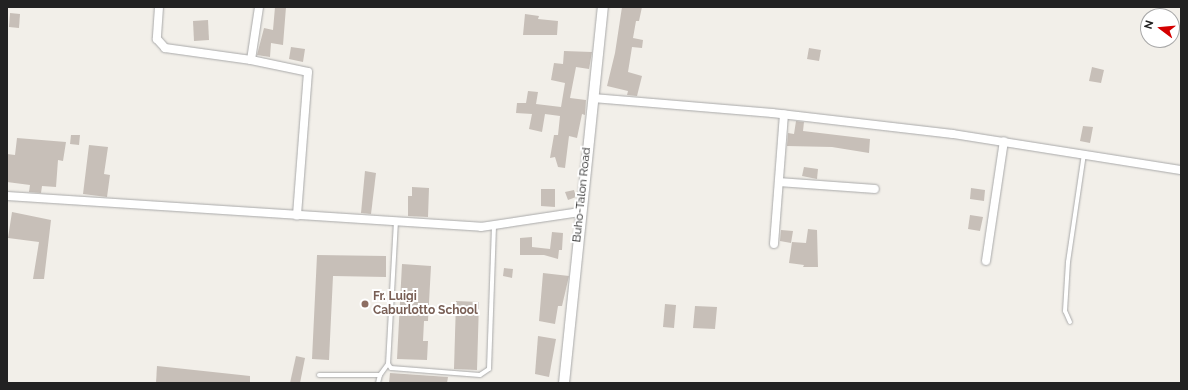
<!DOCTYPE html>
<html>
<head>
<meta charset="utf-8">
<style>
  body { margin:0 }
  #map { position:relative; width:1188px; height:390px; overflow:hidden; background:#f2efe9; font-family:Raleway,sans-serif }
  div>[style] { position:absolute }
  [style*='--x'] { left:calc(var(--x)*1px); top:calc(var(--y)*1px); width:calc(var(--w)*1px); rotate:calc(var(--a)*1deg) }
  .building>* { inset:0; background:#c7bfb8 }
  .roads { filter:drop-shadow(0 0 1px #a9a9a9) drop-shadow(0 0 1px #a9a9a9) }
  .service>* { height:4px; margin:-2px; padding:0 2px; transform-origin:2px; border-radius:2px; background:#fff }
  .minor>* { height:8px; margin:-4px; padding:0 4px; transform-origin:4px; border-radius:4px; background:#fff }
  .tertiary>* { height:10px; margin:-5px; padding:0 5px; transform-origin:5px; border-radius:5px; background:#fff }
  .dots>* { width:11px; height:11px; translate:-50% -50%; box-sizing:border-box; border:2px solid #fff; border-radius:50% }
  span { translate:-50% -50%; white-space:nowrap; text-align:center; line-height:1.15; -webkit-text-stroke:4px #fff; paint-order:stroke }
  .street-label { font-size:12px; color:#222 }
  .education-label { font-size:12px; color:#785e54; font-weight:700 }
  .left { translate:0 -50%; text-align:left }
  .frame { position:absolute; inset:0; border:8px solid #222; pointer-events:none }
  .north { position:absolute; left:1140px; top:8px; width:40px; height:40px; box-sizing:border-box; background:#fff; border:1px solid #a7a7a7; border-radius:50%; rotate:286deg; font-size:11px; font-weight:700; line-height:16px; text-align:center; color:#222 }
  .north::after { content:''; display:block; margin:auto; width:14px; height:18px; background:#d40000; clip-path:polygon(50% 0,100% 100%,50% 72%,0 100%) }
</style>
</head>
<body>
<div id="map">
  <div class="building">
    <i style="clip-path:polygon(275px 7px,286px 7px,283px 45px,271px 43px,270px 57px,257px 55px,264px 28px,273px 30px)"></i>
    <i style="clip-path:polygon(622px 7px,642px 7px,639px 21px,636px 21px,633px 38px,643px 40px,642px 48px,632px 47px,628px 72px,642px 76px,637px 96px,627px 95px,628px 91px,607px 86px,615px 53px)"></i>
    <i style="clip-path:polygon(10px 13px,20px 14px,19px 28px,9px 27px)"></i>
    <i style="clip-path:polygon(525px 14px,539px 16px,538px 19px,558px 21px,557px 35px,523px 35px)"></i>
    <i style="clip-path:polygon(208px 20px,209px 40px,194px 41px,193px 21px)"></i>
    <i style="clip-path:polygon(291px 47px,305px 49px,303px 62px,289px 59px)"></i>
    <i style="clip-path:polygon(809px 48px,821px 50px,819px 61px,807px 59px)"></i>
    <i style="clip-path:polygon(564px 51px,592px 52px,589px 69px,576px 67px,570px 98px,586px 100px,585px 115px,582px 114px,577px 138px,569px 136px,565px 168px,558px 167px,555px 157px,550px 158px,554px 135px,558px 135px,560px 116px,545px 114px,542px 132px,529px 129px,532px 114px,516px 113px,517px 103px,526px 103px,528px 91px,538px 92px,536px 104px,561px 107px,565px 83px,551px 80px,554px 63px,563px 64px)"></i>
    <i style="clip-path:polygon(1092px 67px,1104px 70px,1101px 83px,1089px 81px)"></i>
    <i style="clip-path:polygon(796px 121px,804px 122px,803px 131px,870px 139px,869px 153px,832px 147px,787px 146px,788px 133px,794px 134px)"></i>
    <i style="clip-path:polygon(1083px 126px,1093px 127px,1090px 143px,1080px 141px)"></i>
    <i style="clip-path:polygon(71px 135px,80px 135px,79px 145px,70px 144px)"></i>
    <i style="clip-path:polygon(17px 138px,66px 142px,63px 161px,58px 160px,56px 187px,42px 186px,41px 193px,29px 192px,30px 185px,7px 182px,7px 154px,15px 155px)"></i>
    <i style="clip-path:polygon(89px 145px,108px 147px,104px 174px,110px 175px,107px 197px,83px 194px)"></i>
    <i style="clip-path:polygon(804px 167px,818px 169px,817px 179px,802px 176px)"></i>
    <i style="clip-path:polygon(365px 171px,376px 173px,371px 214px,361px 213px)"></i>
    <i style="clip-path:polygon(412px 187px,429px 188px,428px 217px,408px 216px,408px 196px,412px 196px)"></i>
    <i style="clip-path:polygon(971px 188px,985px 190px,984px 201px,970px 199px)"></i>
    <i style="clip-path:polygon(541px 189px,555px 189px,555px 207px,541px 206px)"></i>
    <i style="clip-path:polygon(574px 190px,576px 197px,568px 200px,565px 192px)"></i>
    <i style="clip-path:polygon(12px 212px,51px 220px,44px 279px,33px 279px,39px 242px,8px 238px)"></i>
    <i style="clip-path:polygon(970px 215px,983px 217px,980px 231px,968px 229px)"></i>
    <i style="clip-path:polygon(808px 229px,817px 230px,818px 267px,803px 267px,804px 265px,789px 263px,792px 242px,806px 243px)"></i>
    <i style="clip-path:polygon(781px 230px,793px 231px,791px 243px,780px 241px)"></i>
    <i style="clip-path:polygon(552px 232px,563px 233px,562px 250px,559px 250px,558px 259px,544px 255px,520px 255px,520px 238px,532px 237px,532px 247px,550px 249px)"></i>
    <i style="clip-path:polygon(317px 255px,386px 256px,386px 277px,333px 276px,329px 360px,312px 359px)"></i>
    <i style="clip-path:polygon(402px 264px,431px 266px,428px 321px,424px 321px,423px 341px,428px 341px,427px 360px,397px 359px)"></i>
    <i style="clip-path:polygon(504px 268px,513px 269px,512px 278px,503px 276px)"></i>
    <i style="clip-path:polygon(543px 273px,569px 276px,562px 306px,558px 306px,555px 324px,539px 321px)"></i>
    <i style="clip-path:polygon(456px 301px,479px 302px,477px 370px,454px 369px)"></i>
    <i style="clip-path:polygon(665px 304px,676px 305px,674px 328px,663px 327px)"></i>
    <i style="clip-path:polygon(695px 306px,717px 307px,715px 329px,693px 328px)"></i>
    <i style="clip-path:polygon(538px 336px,556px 339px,549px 377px,535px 374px)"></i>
    <i style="clip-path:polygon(296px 356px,305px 358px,300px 383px,290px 383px)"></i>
    <i style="clip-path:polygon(157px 366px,250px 376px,250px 383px,156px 383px)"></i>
    <i style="clip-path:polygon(390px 373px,448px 377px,447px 383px,389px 383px)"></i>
  </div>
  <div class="roads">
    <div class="service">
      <i style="--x:396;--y:221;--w:143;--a:93.2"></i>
      <i style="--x:388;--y:364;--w:5;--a:53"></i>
      <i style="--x:391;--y:368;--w:89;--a:4.5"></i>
      <i style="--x:480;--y:375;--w:11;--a:-34"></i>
      <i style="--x:489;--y:369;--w:143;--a:-88"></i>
      <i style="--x:1070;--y:322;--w:12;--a:-114"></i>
      <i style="--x:1065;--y:311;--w:49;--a:-86.5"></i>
      <i style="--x:1068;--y:262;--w:109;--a:-81.6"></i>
      <i style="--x:319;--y:375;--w:61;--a:0"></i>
      <i style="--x:378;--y:383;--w:8;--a:-76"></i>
      <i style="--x:380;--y:375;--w:14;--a:-54"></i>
    </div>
    <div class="minor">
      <i style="--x:159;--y:7;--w:32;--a:94"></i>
      <i style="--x:157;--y:39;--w:12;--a:48"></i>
      <i style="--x:165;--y:48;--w:87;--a:7.9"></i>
      <i style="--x:251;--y:60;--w:58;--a:11.9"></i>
      <i style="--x:308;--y:72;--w:144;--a:94.4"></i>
      <i style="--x:251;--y:60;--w:54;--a:-81.4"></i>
      <i style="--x:593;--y:98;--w:180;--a:4.8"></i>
      <i style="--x:772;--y:113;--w:182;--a:6.6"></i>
      <i style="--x:953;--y:134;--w:231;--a:9"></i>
      <i style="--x:779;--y:182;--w:96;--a:4.2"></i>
      <i style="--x:7;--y:196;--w:475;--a:3.7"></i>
      <i style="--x:481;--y:227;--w:100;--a:-8.6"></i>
      <i style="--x:774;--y:244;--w:130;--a:-85.6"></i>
      <i style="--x:986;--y:261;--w:121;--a:-81.5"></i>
    </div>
    <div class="tertiary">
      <i style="--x:564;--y:383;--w:378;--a:-84.1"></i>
    </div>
  </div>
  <div class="dots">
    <i style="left:365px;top:304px;background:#8d6e63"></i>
  </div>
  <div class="street-label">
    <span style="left:582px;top:195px;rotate:-84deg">Buho-Talon Road</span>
  </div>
  <div class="education-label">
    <span class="left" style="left:373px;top:304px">Fr. Luigi<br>Caburlotto School</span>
  </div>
  <div class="frame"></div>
  <div class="north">N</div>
</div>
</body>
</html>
